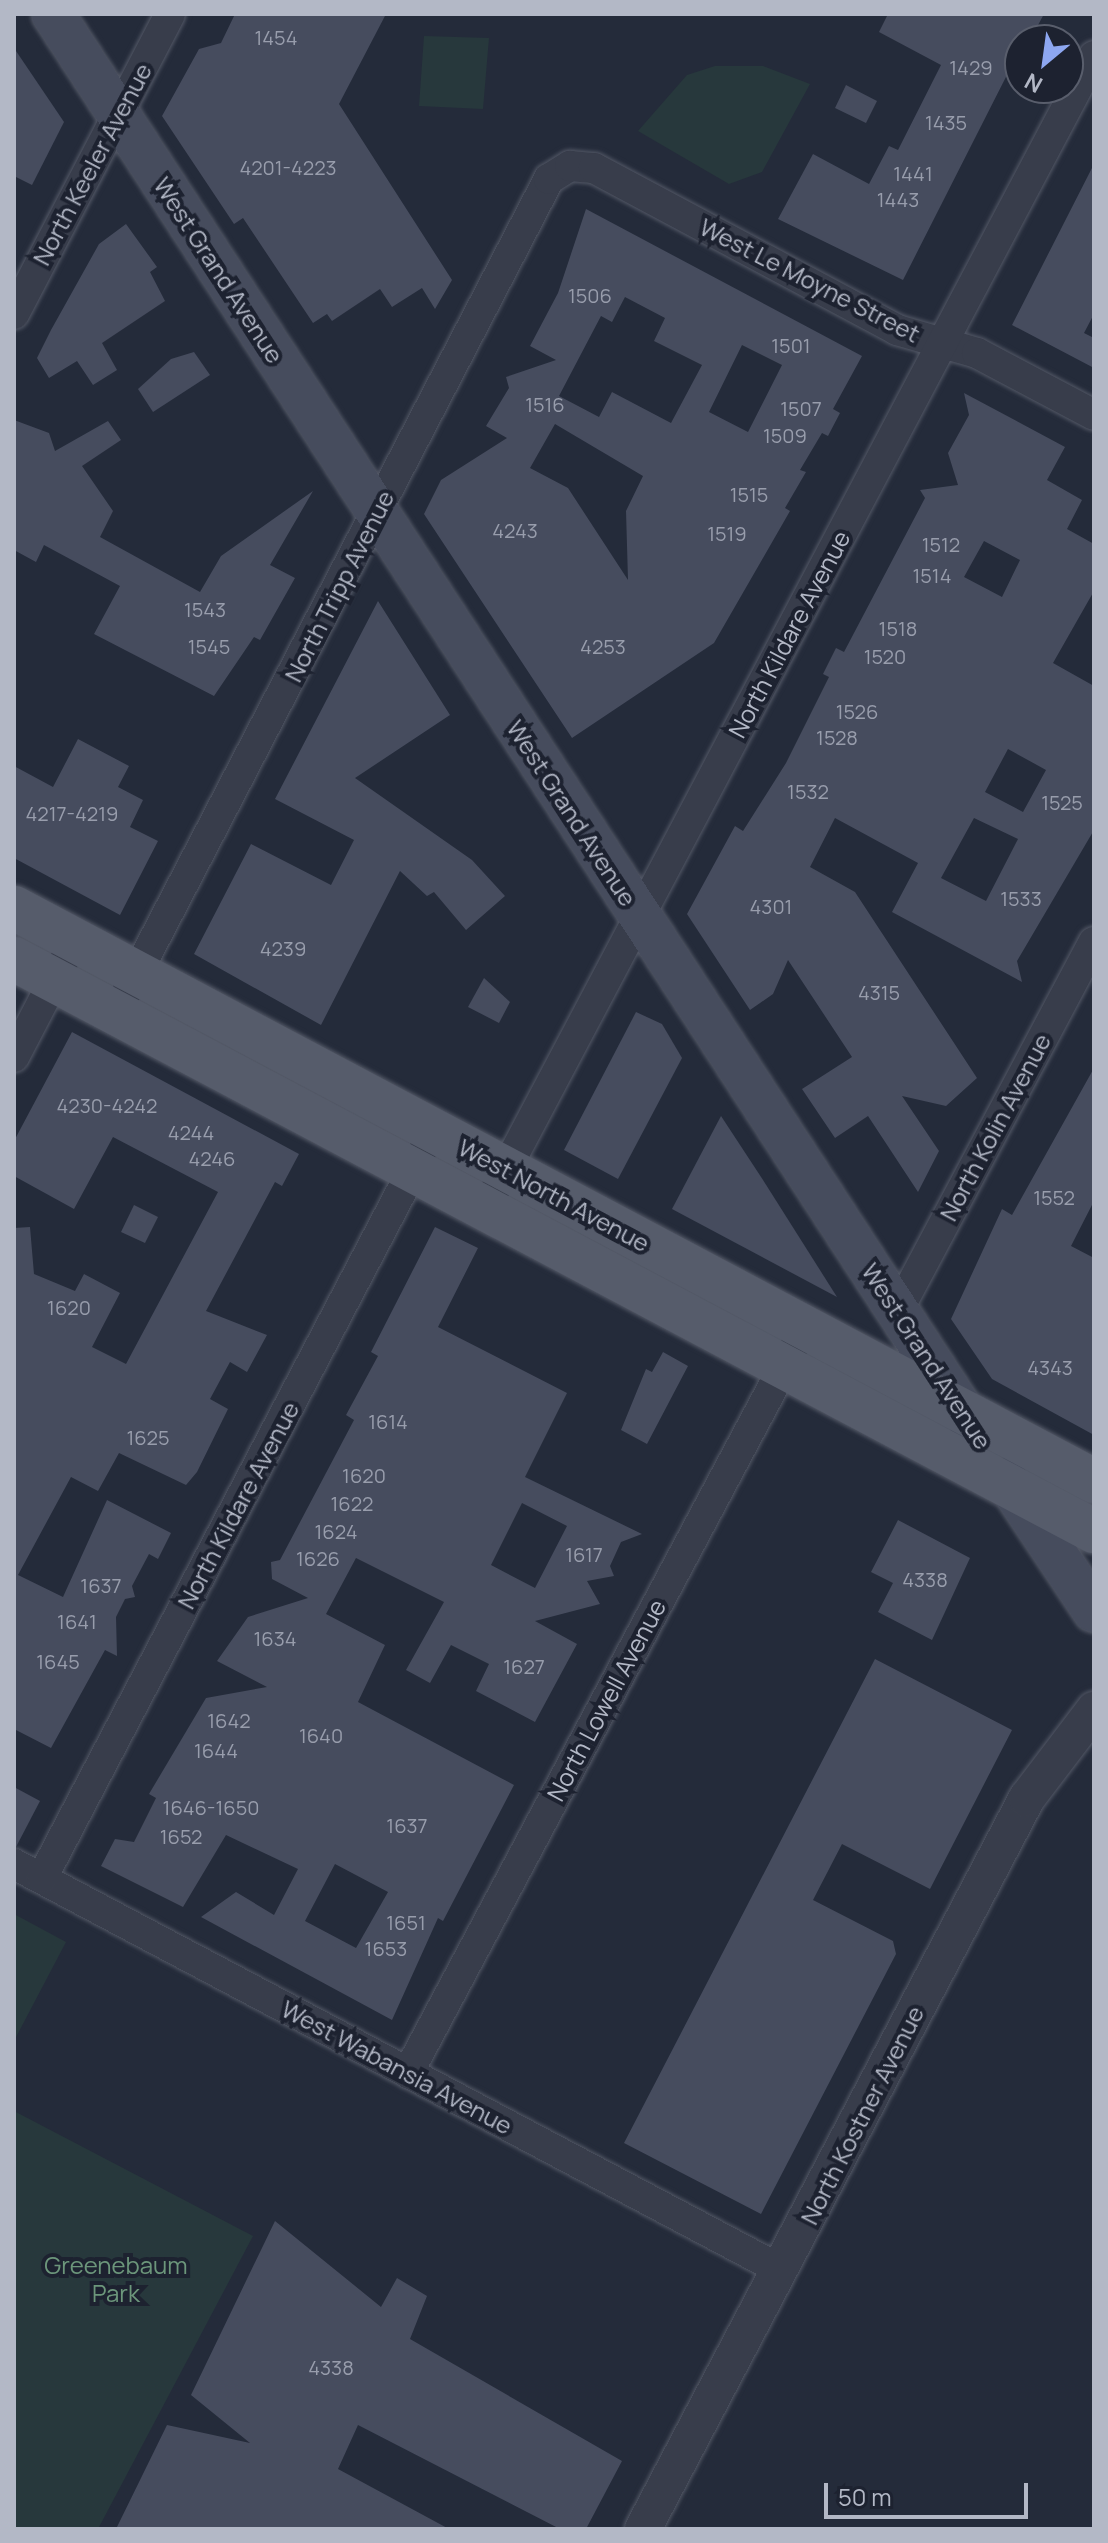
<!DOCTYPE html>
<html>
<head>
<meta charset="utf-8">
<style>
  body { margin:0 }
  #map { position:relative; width:1108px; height:2543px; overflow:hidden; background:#242b3a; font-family:Manrope,sans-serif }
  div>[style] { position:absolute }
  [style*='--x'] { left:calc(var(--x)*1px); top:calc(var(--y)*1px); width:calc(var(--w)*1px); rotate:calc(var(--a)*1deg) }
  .green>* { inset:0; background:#27383c }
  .building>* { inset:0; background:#464c5e }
  .roads { filter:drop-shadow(0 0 2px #535866) drop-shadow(0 0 2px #535866) }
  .minor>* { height:30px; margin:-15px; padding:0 15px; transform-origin:15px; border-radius:15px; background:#383d4b }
  .tertiary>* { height:36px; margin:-18px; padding:0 18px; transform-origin:18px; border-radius:18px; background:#383d4b }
  .secondary>* { height:42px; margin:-21px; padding:0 21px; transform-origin:21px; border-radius:21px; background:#464c5d }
  .primary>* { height:44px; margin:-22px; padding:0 22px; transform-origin:22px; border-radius:22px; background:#565c6b }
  span { translate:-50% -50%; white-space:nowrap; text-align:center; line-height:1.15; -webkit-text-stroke:8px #1d2230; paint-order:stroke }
  .number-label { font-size:20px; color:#989dac }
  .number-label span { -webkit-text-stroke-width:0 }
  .street-label { font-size:24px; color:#b3b8c6 }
  .park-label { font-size:24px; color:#6c967b }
  .frame { position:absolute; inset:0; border:16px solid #b3b8c6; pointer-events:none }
  .north { position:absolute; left:1004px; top:24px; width:80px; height:80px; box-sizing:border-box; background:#1d2230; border:2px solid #595e6c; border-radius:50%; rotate:209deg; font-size:22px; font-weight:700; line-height:32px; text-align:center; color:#b3b8c6 }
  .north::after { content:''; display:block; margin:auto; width:28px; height:36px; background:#8da7f1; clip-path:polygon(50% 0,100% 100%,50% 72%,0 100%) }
  .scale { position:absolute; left:824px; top:2483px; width:204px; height:36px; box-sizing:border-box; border:4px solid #b3b8c6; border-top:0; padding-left:10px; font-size:24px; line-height:28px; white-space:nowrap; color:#b3b8c6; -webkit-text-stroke:6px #1d2230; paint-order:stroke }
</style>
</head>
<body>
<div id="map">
  <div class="green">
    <i style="clip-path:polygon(424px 36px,489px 38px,483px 109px,419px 106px)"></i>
    <i style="clip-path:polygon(715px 66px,763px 66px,810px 84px,762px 172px,729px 184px,638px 131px,687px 75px)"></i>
    <i style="clip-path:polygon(14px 1914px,66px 1942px,14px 2041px)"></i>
    <i style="clip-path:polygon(14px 2111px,253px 2236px,98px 2529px,14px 2529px)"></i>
  </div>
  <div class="building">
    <i style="clip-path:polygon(235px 14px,386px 14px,339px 104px,452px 280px,435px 309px,422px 288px,392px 307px,380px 289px,332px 321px,327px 314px,313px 323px,243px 218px,234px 224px,162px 116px,199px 49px,221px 43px)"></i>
    <i style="clip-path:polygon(888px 14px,1044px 14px,1030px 40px,1020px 40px,1020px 74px,1010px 69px,903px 280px,778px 219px,813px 154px,869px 184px,889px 146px,898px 150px,941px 65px,879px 32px)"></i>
    <i style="clip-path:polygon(14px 48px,64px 122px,32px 185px,14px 176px)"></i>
    <i style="clip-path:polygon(846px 85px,877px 101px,866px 123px,835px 108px)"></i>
    <i style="clip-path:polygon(1094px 164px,1094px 314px,1084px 333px,1094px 338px,1094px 368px,1012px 325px)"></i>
    <i style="clip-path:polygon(evenodd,586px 209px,862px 356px,833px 409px,840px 413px,828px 436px,822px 433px,800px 470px,806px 472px,785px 508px,790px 511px,714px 643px,572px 738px,424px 514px,441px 480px,507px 438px,486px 426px,509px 388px,506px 377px,556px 360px,530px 346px,558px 293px,586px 209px,625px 297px,665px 318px,654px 341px,702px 365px,671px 423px,612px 392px,599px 417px,559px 396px,601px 316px,612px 322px,625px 297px,586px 209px,742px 345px,782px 365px,748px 432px,709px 412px,742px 345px,586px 209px,555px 424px,643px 476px,626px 511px,628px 580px,568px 488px,530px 468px,555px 424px)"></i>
    <i style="clip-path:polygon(126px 224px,157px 267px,150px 272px,165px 301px,102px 343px,117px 370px,93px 385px,77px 361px,49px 378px,37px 358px,51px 330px,99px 244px)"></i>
    <i style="clip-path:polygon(194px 352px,210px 375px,153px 412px,138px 389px,171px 359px)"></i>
    <i style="clip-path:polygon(evenodd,964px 393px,1065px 447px,1047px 480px,1082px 500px,1067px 529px,1094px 544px,1094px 591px,1053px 663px,1094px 686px,1094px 830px,1017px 961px,1022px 982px,892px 912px,918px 863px,835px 818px,810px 867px,855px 892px,977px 1078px,946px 1106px,902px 1096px,939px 1151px,918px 1192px,868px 1116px,835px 1138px,802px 1089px,852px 1057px,788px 960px,773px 994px,750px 1010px,687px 914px,735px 826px,743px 831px,786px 763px,829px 677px,823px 674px,836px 648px,844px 652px,925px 498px,920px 490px,958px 485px,948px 453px,969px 415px,964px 393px,984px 541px,1020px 560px,1002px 597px,964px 577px,984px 541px,964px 393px,1008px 749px,1046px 770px,1023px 812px,985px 792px,1008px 749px,964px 393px,974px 818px,1018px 839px,986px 901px,941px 878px,974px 818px)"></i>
    <i style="clip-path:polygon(14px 420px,49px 433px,55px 451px,108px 421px,121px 440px,82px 466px,113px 511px,100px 537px,200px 592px,221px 556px,313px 491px,270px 565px,295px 578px,260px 640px,254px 637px,214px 696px,94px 634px,120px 586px,44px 545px,36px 562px,14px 550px)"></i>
    <i style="clip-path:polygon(378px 601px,450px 715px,355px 778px,472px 860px,505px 896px,466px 930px,434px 892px,427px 896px,400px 871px,321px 1025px,194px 954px,251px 844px,331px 885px,354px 840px,275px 799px)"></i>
    <i style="clip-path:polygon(78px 739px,129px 766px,118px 787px,143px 800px,130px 827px,158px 841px,120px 915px,14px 858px,14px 766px,53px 787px)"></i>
    <i style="clip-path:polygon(484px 978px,510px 1002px,499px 1023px,468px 1007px)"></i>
    <i style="clip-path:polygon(636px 1012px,662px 1024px,682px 1058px,618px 1179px,564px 1150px)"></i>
    <i style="clip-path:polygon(72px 1032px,299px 1154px,282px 1186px,275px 1182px,206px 1311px,267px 1335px,247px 1372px,230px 1362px,210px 1399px,228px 1409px,197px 1472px,186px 1485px,119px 1453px,98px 1491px,71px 1477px,18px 1575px,63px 1597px,107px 1500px,171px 1533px,158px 1559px,149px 1554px,132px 1586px,135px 1597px,125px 1599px,116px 1617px,117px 1656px,105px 1650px,51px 1748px,14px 1729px,14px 1228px,30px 1227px,34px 1274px,75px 1291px,84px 1274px,120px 1293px,92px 1347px,126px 1364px,218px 1192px,113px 1137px,74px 1209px,14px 1176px,14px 1141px)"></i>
    <i style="clip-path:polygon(1094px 1068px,1094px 1201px,1071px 1246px,1094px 1258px,1094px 1435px,992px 1379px,951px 1319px,1002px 1209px,1012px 1215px)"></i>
    <i style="clip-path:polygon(721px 1116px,763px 1180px,837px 1297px,672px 1209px)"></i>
    <i style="clip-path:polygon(134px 1205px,158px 1217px,145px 1243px,121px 1232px)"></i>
    <i style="clip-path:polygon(evenodd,435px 1227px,478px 1248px,438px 1327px,567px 1393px,525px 1477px,642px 1534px,621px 1542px,610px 1566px,614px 1576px,587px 1581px,600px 1604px,535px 1621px,577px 1644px,535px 1722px,476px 1691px,489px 1664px,451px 1645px,430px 1683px,406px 1670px,444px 1602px,356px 1558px,326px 1614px,385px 1645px,358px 1702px,514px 1785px,443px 1921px,438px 1918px,392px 2020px,201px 1917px,236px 1892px,274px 1915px,298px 1869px,226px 1835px,183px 1907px,101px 1866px,115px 1839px,134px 1842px,156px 1798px,149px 1794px,206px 1698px,267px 1687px,217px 1661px,248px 1617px,308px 1598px,272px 1579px,271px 1562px,280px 1560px,354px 1420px,346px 1415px,378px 1356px,371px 1352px,435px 1227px,522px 1503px,567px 1526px,535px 1588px,491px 1565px,522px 1503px,435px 1227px,335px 1864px,388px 1892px,356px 1948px,305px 1921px,335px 1864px)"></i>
    <i style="clip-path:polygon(663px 1352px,688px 1366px,647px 1444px,621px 1430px,646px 1369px,652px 1372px)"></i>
    <i style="clip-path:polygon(898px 1520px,970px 1558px,932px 1640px,878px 1612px,893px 1583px,871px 1572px)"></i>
    <i style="clip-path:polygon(875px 1659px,1012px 1730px,930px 1889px,842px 1844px,813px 1900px,893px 1941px,896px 1954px,761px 2214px,624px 2143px)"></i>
    <i style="clip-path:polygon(14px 1787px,40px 1801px,16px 1847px,14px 1846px)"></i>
    <i style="clip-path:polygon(275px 2221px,381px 2307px,397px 2278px,427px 2296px,410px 2339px,622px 2461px,586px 2529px,560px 2529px,358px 2425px,338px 2469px,449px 2529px,116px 2529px,167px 2425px,250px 2443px,191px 2395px)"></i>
  </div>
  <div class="roads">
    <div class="minor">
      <i style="--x:14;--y:314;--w:338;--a:-62.5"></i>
      <i style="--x:128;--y:990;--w:914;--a:-62.57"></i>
      <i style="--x:549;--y:179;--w:25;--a:-32"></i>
      <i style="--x:570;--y:166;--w:24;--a:5"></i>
      <i style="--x:594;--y:168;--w:344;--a:28.1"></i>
      <i style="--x:897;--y:330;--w:83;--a:16"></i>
      <i style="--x:977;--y:353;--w:132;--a:27.9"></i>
      <i style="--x:14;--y:1057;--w:106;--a:-62.5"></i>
      <i style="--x:497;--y:1186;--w:1278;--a:-62.15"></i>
      <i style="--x:897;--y:1312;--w:419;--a:-62"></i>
      <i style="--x:14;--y:1864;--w:868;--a:27.89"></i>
      <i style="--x:42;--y:1878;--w:817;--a:-62.37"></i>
      <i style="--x:408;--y:2073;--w:818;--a:-61.99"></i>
    </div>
    <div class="tertiary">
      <i style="--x:643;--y:2529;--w:826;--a:-62.29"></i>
      <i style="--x:1027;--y:1798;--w:111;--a:-52.7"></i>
    </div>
    <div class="secondary">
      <i style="--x:53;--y:14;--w:1677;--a:56.93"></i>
      <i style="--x:1006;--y:1479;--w:159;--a:56.3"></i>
    </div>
    <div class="primary">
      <i style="--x:14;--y:908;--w:1223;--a:27.95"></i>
      <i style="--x:14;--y:959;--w:1222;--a:27.91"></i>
    </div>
  </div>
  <div class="number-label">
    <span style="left:276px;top:37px">1454</span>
    <span style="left:971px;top:67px">1429</span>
    <span style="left:946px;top:122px">1435</span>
    <span style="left:288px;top:167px">4201-4223</span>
    <span style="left:913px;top:173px">1441</span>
    <span style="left:898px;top:199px">1443</span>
    <span style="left:590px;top:295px">1506</span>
    <span style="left:791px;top:345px">1501</span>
    <span style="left:545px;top:404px">1516</span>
    <span style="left:801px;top:408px">1507</span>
    <span style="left:785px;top:435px">1509</span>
    <span style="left:749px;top:494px">1515</span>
    <span style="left:515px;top:530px">4243</span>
    <span style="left:727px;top:533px">1519</span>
    <span style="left:941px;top:544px">1512</span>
    <span style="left:932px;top:575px">1514</span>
    <span style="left:205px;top:609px">1543</span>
    <span style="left:898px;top:628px">1518</span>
    <span style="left:209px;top:646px">1545</span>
    <span style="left:603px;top:646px">4253</span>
    <span style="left:885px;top:656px">1520</span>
    <span style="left:857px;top:711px">1526</span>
    <span style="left:837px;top:737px">1528</span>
    <span style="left:808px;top:791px">1532</span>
    <span style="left:1062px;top:802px">1525</span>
    <span style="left:72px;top:813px">4217-4219</span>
    <span style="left:1021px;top:898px">1533</span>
    <span style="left:771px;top:906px">4301</span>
    <span style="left:283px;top:948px">4239</span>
    <span style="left:879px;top:992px">4315</span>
    <span style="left:107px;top:1105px">4230-4242</span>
    <span style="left:191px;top:1132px">4244</span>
    <span style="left:212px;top:1158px">4246</span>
    <span style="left:1054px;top:1197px">1552</span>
    <span style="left:69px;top:1307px">1620</span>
    <span style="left:1050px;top:1367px">4343</span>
    <span style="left:388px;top:1421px">1614</span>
    <span style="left:148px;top:1437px">1625</span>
    <span style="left:364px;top:1475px">1620</span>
    <span style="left:352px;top:1503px">1622</span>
    <span style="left:336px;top:1531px">1624</span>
    <span style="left:584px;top:1554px">1617</span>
    <span style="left:318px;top:1558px">1626</span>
    <span style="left:925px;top:1579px">4338</span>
    <span style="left:101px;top:1585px">1637</span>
    <span style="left:77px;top:1621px">1641</span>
    <span style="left:275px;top:1638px">1634</span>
    <span style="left:58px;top:1661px">1645</span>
    <span style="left:524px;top:1666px">1627</span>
    <span style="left:229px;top:1720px">1642</span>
    <span style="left:321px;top:1735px">1640</span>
    <span style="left:216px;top:1750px">1644</span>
    <span style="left:211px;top:1807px">1646-1650</span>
    <span style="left:407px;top:1825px">1637</span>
    <span style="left:181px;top:1836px">1652</span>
    <span style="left:406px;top:1922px">1651</span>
    <span style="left:386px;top:1948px">1653</span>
    <span style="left:331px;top:2367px">4338</span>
  </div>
  <div class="street-label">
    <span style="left:92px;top:164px;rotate:-62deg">North Keeler Avenue</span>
    <span style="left:219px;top:270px;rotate:57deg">West Grand Avenue</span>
    <span style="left:810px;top:280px;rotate:27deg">West Le Moyne Street</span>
    <span style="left:339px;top:586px;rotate:-63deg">North Tripp Avenue</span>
    <span style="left:789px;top:634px;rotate:-62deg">North Kildare Avenue</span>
    <span style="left:572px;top:813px;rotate:57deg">West Grand Avenue</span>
    <span style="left:995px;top:1127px;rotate:-62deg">North Kolin Avenue</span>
    <span style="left:554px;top:1195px;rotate:28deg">West North Avenue</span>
    <span style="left:927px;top:1356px;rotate:57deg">West Grand Avenue</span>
    <span style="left:238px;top:1505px;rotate:-62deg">North Kildare Avenue</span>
    <span style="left:606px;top:1700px;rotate:-62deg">North Lowell Avenue</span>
    <span style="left:397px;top:2067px;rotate:28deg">West Wabansia Avenue</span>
    <span style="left:862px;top:2115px;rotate:-63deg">North Kostner Avenue</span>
  </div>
  <div class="park-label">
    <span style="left:116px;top:2279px">Greenebaum<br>Park</span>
  </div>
  <div class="frame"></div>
  <div class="north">N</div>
  <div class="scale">50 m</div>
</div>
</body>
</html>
